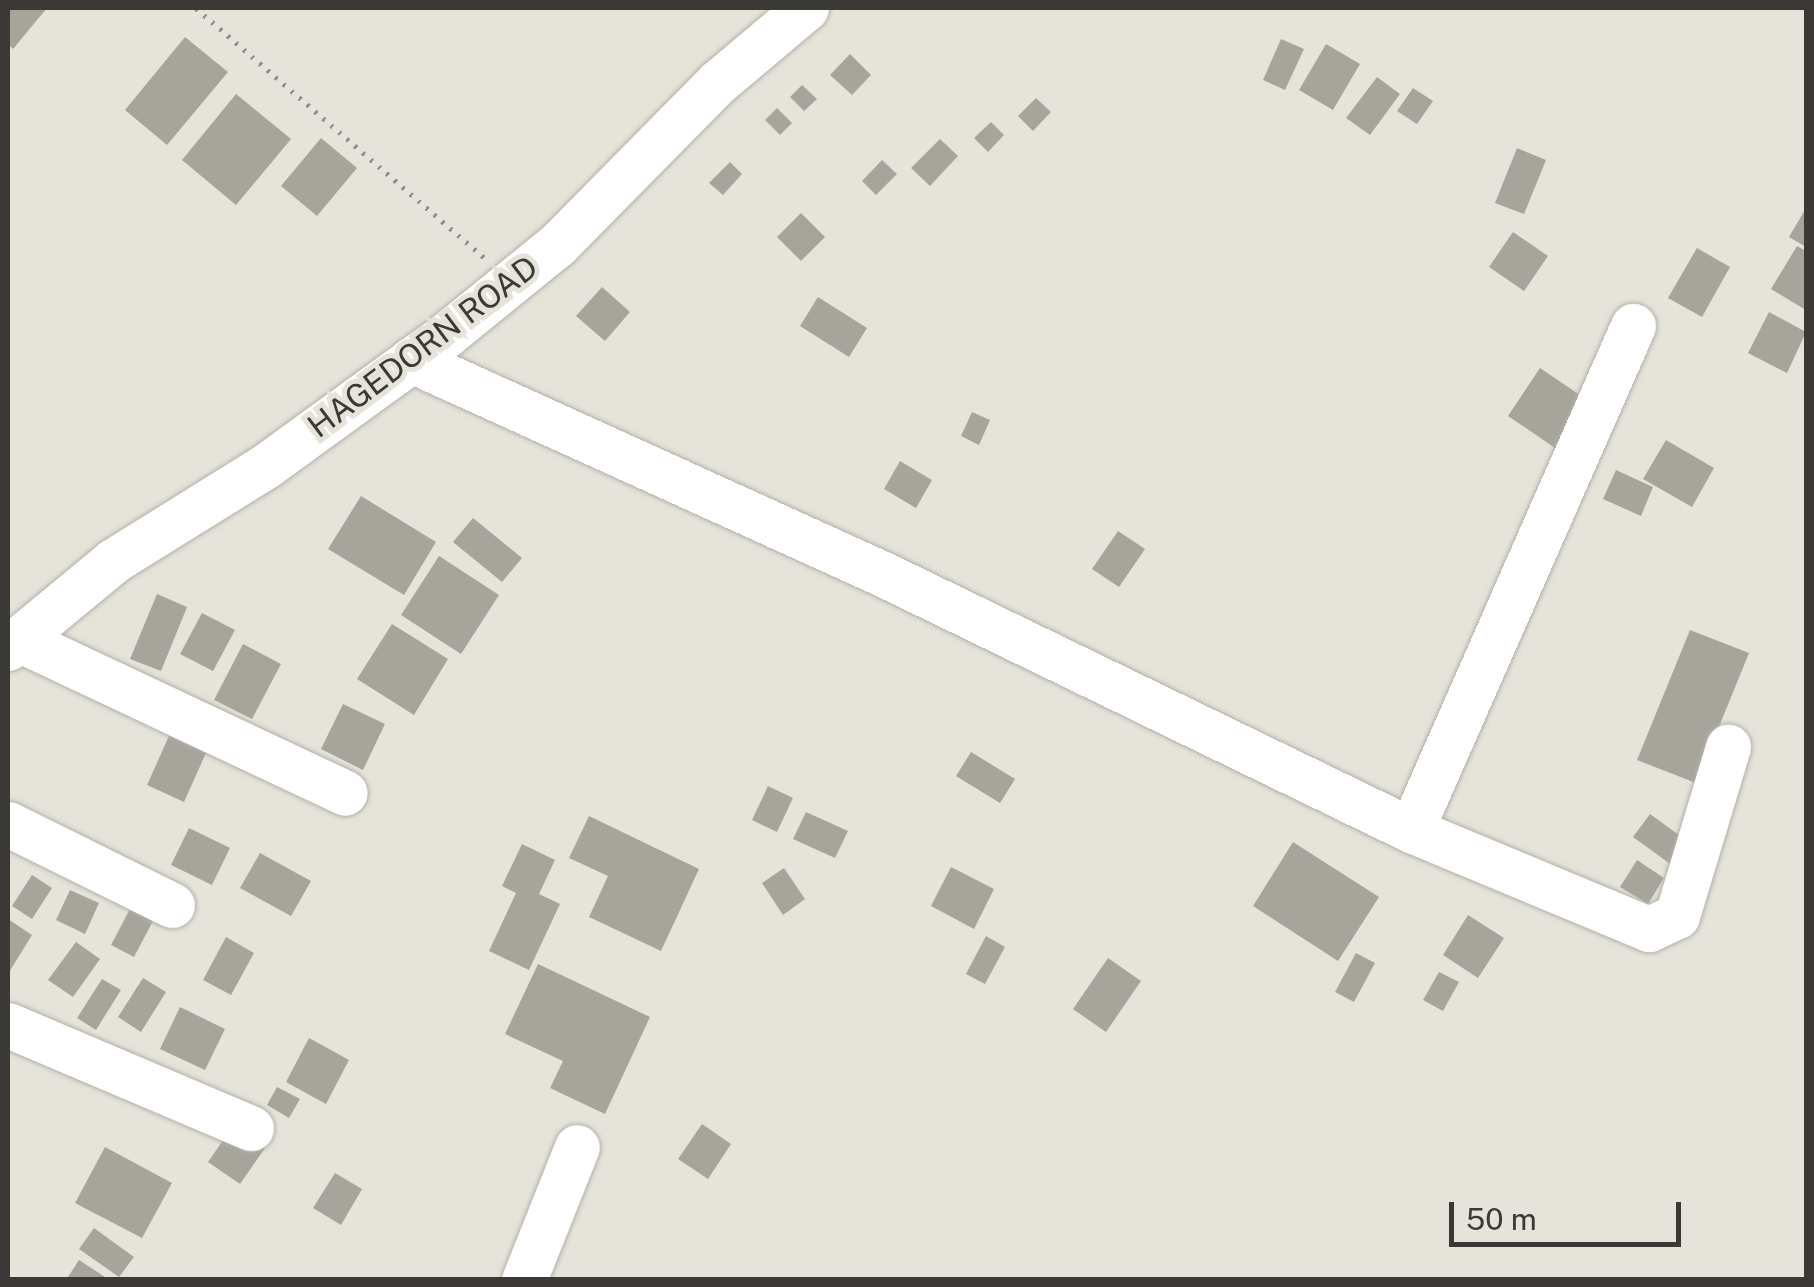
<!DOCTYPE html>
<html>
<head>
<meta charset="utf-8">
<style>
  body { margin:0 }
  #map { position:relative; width:1814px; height:1287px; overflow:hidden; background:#e6e4da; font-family:"Public Sans",sans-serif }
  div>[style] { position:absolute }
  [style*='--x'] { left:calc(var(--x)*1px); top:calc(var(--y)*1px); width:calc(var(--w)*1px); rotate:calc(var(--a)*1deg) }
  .building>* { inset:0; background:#a6a49b }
  .path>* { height:5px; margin-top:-2.5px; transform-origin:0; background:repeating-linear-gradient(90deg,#908f88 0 2.5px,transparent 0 10.5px) }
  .roads { filter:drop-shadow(0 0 2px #b2b0a7) drop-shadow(0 0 2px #b2b0a7) }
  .minor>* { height:45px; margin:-22.5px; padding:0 22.5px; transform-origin:22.5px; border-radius:22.5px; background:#fff }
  span { translate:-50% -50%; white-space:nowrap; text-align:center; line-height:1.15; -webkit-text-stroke:10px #e6e4da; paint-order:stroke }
  .street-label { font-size:32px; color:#3a3935 }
  .frame { position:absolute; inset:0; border:10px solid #3a3935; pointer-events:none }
  .scale { position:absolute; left:1449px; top:1202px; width:232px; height:45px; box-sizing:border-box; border:5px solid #3a3935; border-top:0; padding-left:12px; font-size:30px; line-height:35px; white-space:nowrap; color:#3a3935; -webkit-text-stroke:8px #e6e4da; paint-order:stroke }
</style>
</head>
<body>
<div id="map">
  <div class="building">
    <i style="clip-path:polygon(8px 8px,47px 8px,13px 49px,8px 44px)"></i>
    <i style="clip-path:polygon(185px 37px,228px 72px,167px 145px,125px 110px)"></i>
    <i style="clip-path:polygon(1281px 39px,1304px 49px,1285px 90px,1263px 80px)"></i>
    <i style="clip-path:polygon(1326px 44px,1360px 64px,1333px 110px,1299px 90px)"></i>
    <i style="clip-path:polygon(850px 54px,871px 75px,852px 95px,830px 75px)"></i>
    <i style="clip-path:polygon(1377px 77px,1400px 94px,1370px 135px,1346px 118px)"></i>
    <i style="clip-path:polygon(802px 85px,817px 99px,804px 111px,790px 97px)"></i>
    <i style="clip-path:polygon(1413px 88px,1433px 101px,1417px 124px,1397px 111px)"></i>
    <i style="clip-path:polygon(236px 94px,291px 139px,236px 205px,182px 160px)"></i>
    <i style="clip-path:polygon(1036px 98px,1051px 112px,1033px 131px,1018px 116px)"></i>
    <i style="clip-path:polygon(777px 108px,792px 123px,780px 135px,765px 120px)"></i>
    <i style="clip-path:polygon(991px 122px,1004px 135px,988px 152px,974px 138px)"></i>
    <i style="clip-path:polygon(321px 138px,357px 168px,317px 216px,281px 186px)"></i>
    <i style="clip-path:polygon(940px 139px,958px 156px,930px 186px,911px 168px)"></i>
    <i style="clip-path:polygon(1517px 148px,1546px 160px,1524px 214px,1495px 203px)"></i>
    <i style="clip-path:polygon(882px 160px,897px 174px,876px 195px,862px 181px)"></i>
    <i style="clip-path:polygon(730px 162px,742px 174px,723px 195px,709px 183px)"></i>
    <i style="clip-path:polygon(1806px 208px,1806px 247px,1789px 237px)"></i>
    <i style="clip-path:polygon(801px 213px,825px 237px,801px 261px,777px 237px)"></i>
    <i style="clip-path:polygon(1513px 232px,1548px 256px,1524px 291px,1489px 267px)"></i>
    <i style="clip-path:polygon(1797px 246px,1806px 251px,1806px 310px,1771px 289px)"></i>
    <i style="clip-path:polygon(1697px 248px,1730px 267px,1702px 317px,1668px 298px)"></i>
    <i style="clip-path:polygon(602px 287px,630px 312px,605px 341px,576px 316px)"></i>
    <i style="clip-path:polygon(818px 297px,867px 328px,849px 357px,800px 326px)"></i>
    <i style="clip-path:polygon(1769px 312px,1806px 332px,1787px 373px,1748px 353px)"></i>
    <i style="clip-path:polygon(1540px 368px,1593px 404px,1561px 452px,1508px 416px)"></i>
    <i style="clip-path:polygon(972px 412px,990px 420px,979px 445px,961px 436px)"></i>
    <i style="clip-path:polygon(1666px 440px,1714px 468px,1692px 507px,1643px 479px)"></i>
    <i style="clip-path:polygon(900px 461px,932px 480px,916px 508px,884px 489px)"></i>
    <i style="clip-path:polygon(1616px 470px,1653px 487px,1641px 516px,1603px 499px)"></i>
    <i style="clip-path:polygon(361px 496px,436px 542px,404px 595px,328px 549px)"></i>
    <i style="clip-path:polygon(473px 518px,522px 558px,502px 582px,453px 542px)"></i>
    <i style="clip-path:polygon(1118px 531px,1145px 549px,1119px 587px,1092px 569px)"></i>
    <i style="clip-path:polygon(439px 556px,499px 595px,461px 654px,401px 615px)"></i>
    <i style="clip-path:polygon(157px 594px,187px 607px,161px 671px,130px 659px)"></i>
    <i style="clip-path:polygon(202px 613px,235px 630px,213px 671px,180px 654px)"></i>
    <i style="clip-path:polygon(392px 624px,448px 659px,414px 715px,357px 679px)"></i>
    <i style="clip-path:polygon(1690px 630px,1749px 653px,1696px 783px,1637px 760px)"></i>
    <i style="clip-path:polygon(243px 644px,281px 664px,252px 719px,214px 700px)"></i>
    <i style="clip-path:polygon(343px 704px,385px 724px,363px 770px,321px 749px)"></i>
    <i style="clip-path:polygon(169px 736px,206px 753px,184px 802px,147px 785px)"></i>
    <i style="clip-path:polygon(971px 752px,1015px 779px,1000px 803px,956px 776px)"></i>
    <i style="clip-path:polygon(768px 786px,793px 798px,777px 832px,752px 820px)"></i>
    <i style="clip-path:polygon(806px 812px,848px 831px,835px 858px,793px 839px)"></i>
    <i style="clip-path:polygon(1650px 814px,1697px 848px,1680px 871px,1633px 837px)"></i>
    <i style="clip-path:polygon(589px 816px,699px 869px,661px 951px,589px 917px,608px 876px,569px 858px)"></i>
    <i style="clip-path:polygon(189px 828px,230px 848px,212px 885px,171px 865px)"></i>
    <i style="clip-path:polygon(1293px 842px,1379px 897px,1338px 961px,1253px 906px)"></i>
    <i style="clip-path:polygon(522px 844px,555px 860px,539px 894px,560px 904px,529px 970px,489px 951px,516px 893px,502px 886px)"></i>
    <i style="clip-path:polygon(260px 853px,311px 881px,291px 916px,240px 888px)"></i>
    <i style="clip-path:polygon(1637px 860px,1664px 878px,1648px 904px,1620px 887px)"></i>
    <i style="clip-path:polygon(951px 867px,994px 889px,974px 929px,931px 906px)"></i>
    <i style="clip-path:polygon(784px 868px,805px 899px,783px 915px,762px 883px)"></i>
    <i style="clip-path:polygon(32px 875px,52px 888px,32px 919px,12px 906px)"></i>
    <i style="clip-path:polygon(70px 890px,99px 903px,85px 934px,56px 920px)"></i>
    <i style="clip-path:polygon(130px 909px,153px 921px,134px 957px,111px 945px)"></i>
    <i style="clip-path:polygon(1468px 915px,1504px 938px,1478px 978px,1443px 955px)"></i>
    <i style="clip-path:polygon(8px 919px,32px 935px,8px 974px)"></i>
    <i style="clip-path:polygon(986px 936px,1005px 947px,985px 984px,966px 974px)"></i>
    <i style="clip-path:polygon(226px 937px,254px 953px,231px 995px,203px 980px)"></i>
    <i style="clip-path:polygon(76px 942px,100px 959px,73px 997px,48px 980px)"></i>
    <i style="clip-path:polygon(1356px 953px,1375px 963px,1354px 1002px,1335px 992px)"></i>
    <i style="clip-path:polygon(1108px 958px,1141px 981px,1106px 1032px,1073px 1009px)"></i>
    <i style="clip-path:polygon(538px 964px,650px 1017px,605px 1114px,550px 1088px,563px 1061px,505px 1034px)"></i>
    <i style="clip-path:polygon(1439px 972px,1459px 982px,1443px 1011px,1423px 1000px)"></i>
    <i style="clip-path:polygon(143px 978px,166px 992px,141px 1032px,118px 1017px)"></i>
    <i style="clip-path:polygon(102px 979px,121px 990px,96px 1030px,77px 1018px)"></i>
    <i style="clip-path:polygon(180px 1007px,225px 1029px,205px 1070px,160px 1049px)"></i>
    <i style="clip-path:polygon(309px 1038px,349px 1060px,326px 1104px,286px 1082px)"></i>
    <i style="clip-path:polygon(277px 1087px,300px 1099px,289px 1118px,267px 1105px)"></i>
    <i style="clip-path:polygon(702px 1124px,731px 1144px,708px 1179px,678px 1159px)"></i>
    <i style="clip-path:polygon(233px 1126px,265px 1148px,240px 1184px,208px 1162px)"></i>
    <i style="clip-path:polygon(105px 1147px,172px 1183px,142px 1238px,75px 1203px)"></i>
    <i style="clip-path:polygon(335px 1173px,362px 1189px,341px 1225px,313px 1208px)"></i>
    <i style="clip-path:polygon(94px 1228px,134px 1257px,119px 1277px,79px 1249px)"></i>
    <i style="clip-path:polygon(79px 1260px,108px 1279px,68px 1277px)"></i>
  </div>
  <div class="path">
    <i style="--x:196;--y:8;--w:382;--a:40.9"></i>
  </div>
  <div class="roads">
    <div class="minor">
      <i style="--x:411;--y:360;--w:518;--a:24.39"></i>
      <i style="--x:883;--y:574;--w:587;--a:25.87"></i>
      <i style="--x:1411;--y:830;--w:258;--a:22.6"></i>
      <i style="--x:1649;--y:929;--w:31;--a:-25"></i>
      <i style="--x:1677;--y:916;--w:177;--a:-73.2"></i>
      <i style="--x:18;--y:639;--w:361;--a:25.2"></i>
      <i style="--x:8;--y:648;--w:136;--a:-39.6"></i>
      <i style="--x:113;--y:561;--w:181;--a:-31.9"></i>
      <i style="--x:267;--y:465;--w:223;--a:-36"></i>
      <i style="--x:447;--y:334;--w:141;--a:-39"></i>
      <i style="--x:557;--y:245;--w:229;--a:-45.4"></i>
      <i style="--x:718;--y:82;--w:115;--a:-40.1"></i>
      <i style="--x:8;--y:824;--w:183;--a:26.3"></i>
      <i style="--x:1411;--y:830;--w:551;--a:-66.23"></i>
      <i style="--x:8;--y:1025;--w:264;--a:23"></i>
      <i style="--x:524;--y:1280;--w:143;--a:-68.3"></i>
    </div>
  </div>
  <div class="street-label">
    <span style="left:423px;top:347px;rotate:-37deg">HAGEDORN ROAD</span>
  </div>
  <div class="frame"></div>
  <div class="scale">50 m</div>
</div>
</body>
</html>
